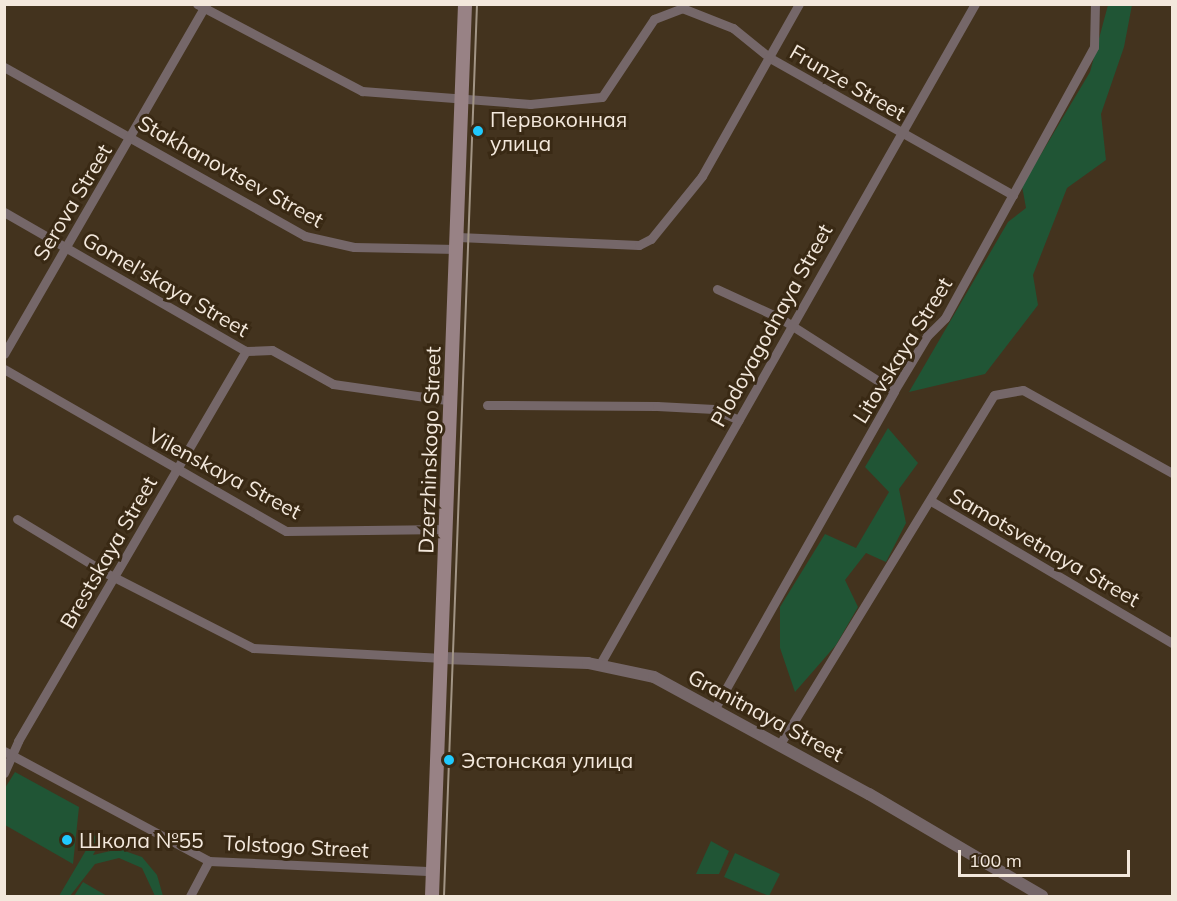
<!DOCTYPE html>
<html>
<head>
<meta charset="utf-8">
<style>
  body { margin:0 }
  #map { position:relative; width:1177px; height:901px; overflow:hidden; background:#43331e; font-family:Mulish,sans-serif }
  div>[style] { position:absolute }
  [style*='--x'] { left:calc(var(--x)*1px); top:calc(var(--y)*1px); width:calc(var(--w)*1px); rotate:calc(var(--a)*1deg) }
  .green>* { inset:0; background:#205535 }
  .minor>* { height:9px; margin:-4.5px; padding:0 4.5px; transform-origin:4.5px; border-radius:4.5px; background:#756769 }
  .tertiary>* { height:12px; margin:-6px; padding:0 6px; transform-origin:6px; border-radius:6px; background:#756769 }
  .secondary>* { height:14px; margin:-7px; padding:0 7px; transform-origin:7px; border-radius:7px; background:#988285 }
  .tram>* { height:1.5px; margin:-0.75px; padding:0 0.75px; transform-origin:0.75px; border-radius:0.75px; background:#a29585 }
  .dots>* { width:16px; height:16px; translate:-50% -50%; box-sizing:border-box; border:3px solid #392914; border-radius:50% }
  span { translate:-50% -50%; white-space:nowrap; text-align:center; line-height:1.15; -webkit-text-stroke:6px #392914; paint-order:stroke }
  .street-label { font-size:21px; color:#f3e8dc }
  .poi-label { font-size:21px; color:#f3e8dc }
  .left { translate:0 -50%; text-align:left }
  .frame { position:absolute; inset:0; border:6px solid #f3e8dc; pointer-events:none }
  .scale { position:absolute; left:958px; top:850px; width:172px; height:27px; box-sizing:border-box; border:3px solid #f3e8dc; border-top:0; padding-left:8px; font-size:18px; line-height:21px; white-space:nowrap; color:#f3e8dc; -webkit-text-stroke:4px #392914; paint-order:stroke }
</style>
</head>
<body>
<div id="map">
  <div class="green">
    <i style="clip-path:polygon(1108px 5px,1132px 5px,1124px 47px,1101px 114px,1106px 160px,1067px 188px,1033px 275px,1038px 305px,985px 374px,909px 392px,1008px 222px,1026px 208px,1022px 186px,1090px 72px)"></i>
    <i style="clip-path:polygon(888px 428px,918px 463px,899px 489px,906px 523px,886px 562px,866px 553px,845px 580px,858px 607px,836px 645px,795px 692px,780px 648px,780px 607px,825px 534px,856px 548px,889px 492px,865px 467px)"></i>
    <i style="clip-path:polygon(15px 772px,79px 807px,73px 864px,5px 825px,5px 788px)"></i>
    <i style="clip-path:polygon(95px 835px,102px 838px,93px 855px,119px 849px,142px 857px,157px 875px,163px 896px,155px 896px,142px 868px,119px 858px,95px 864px,70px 896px,59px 896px)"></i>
    <i style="clip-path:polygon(711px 841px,729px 851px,719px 874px,696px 874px)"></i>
    <i style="clip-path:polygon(735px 853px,780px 874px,769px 896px,724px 877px)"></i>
    <i style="clip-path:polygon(83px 882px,107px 896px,74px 896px)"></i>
  </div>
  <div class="minor">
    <i style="--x:197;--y:4;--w:187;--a:27.8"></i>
    <i style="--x:362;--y:91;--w:169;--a:4.4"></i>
    <i style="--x:530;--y:104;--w:72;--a:-5.6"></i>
    <i style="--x:602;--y:97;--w:94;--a:-56.3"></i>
    <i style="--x:654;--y:19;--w:30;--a:-21"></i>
    <i style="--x:682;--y:8;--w:55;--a:21.4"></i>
    <i style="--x:733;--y:28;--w:48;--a:39"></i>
    <i style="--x:770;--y:58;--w:279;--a:29.4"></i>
    <i style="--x:4;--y:67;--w:345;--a:29.3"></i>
    <i style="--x:305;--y:236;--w:50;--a:12.7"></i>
    <i style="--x:354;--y:247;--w:103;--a:1.1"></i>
    <i style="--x:4;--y:212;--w:279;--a:29.9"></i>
    <i style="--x:246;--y:351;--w:26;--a:-2"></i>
    <i style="--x:272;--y:350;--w:70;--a:29.1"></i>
    <i style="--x:333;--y:384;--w:120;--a:8.1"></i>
    <i style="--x:458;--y:237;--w:181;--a:2.5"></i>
    <i style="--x:639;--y:245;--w:13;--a:-27"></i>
    <i style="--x:651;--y:239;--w:81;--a:-51"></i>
    <i style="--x:702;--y:176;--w:197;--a:-60.6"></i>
    <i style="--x:717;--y:289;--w:69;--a:24.7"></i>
    <i style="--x:780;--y:318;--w:135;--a:32.6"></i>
    <i style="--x:4;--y:354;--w:404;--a:-60"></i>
    <i style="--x:4;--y:369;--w:325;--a:29.9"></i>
    <i style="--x:286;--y:531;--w:161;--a:-0.7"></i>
    <i style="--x:487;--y:405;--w:170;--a:0.3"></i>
    <i style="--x:657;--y:406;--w:57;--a:3"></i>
    <i style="--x:714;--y:409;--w:27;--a:24"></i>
    <i style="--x:931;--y:501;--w:280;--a:30.5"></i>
    <i style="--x:17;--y:519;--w:104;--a:31.2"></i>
    <i style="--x:106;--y:573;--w:165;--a:27"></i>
    <i style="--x:253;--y:648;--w:190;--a:3"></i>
    <i style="--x:600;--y:664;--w:759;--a:-60.4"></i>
    <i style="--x:715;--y:708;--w:364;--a:-60.5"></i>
    <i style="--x:894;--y:391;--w:64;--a:-59"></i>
    <i style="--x:927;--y:336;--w:25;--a:-45"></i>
    <i style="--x:945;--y:318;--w:309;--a:-61.2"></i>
    <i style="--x:1094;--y:47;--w:43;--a:-88.7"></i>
    <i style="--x:780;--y:744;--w:409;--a:-58.5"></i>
    <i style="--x:994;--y:395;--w:29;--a:-10"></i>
    <i style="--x:1023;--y:390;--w:171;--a:29.1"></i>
    <i style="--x:4;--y:751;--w:233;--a:28.2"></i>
    <i style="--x:209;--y:861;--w:224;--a:2.6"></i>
    <i style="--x:4;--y:773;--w:35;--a:-66"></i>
    <i style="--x:18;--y:741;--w:452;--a:-59.7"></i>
    <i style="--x:190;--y:896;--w:40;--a:-62"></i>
  </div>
  <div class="tertiary">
    <i style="--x:443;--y:658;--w:145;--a:2"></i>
    <i style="--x:588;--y:663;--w:67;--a:12"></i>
    <i style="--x:654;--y:677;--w:245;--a:28.6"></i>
    <i style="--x:869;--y:794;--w:201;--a:30.5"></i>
  </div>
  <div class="secondary">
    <i style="--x:432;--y:896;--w:893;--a:-87.88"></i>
  </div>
  <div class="tram">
    <i style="--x:444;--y:896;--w:893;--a:-87.88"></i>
  </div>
  <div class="dots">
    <i style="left:478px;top:131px;background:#20c9fd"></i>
    <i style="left:449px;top:760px;background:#20c9fd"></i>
    <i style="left:67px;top:840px;background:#20c9fd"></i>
  </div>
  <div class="street-label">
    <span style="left:848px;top:82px;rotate:30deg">Frunze Street</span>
    <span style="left:231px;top:171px;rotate:29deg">Stakhanovtsev Street</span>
    <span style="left:72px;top:202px;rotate:-59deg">Serova Street</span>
    <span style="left:166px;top:284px;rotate:30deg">Gomel'skaya Street</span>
    <span style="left:771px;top:325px;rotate:-61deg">Plodoyagodnaya Street</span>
    <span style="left:902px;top:350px;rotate:-58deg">Litovskaya Street</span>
    <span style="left:429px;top:450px;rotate:-88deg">Dzerzhinskogo Street</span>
    <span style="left:225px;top:473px;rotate:28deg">Vilenskaya Street</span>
    <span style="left:1045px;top:547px;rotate:30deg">Samotsvetnaya Street</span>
    <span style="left:108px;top:552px;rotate:-60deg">Brestskaya Street</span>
    <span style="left:766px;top:715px;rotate:28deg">Granitnaya Street</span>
    <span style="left:296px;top:846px;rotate:3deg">Tolstogo Street</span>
  </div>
  <div class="poi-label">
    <span class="left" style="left:490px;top:131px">Первоконная<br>улица</span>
    <span class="left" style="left:461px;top:760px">Эстонская улица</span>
    <span class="left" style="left:79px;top:840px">Школа №55</span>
  </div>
  <div class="frame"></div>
  <div class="scale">100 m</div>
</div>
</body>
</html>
